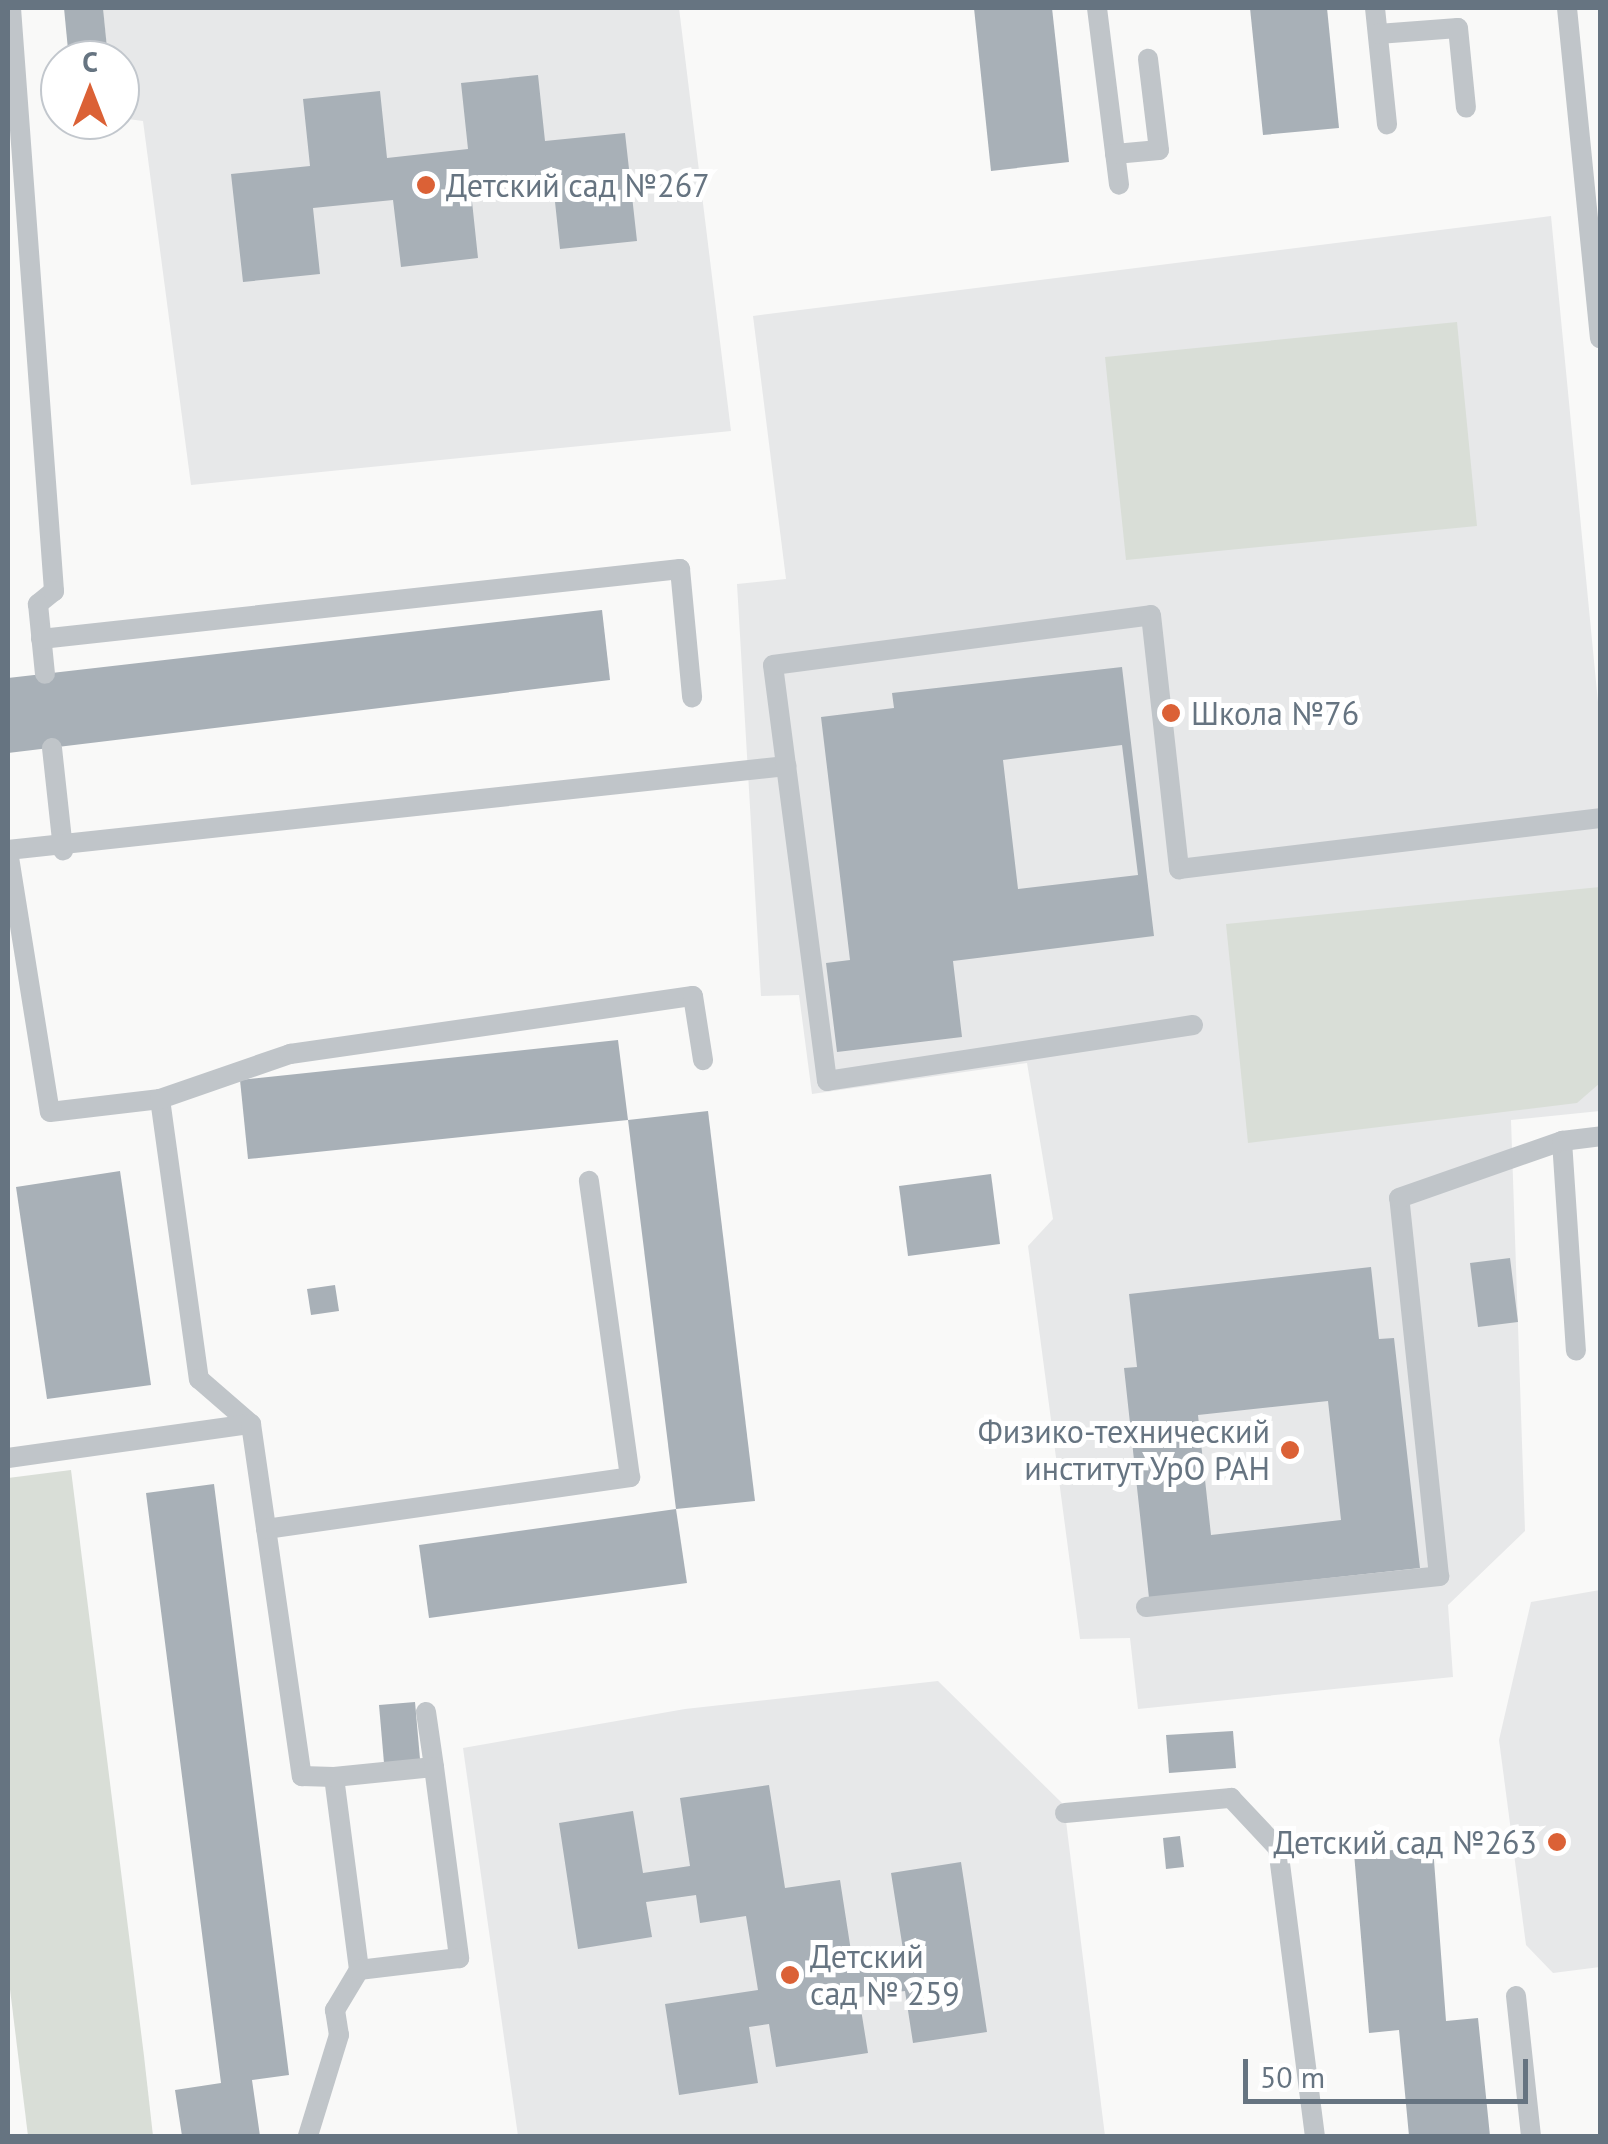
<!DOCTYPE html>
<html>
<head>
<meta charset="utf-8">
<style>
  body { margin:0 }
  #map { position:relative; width:1608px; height:2144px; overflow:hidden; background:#f9f9f8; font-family:"PT Sans",sans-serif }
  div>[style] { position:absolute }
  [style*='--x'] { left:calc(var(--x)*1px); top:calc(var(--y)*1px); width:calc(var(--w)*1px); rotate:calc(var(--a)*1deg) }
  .built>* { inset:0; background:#e7e8e9 }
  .green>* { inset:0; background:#d9ded7 }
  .building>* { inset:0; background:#a8b0b7 }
  .lane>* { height:20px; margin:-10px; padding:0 10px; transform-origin:10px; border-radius:10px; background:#c0c5c9 }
  .dots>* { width:28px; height:28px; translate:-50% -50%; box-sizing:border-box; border:5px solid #fff; border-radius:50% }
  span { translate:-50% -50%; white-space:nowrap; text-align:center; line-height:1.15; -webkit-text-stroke:10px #fff; paint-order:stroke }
  .poi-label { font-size:32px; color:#667481 }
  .left { translate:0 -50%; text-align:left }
  .right { translate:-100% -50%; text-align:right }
  .frame { position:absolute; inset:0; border:10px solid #667481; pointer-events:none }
  .north { position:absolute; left:40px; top:40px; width:100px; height:100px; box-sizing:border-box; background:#fff; border:2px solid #c2c7cd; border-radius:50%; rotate:0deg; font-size:28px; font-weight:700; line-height:40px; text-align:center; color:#667481 }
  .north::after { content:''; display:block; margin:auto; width:35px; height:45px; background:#db6136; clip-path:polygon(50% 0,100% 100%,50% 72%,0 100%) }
  .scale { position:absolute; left:1243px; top:2059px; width:285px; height:45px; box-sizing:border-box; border:5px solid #667481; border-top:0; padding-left:12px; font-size:30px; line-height:35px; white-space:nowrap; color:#667481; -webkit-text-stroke:8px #fff; paint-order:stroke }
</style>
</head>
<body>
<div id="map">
  <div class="built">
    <i style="clip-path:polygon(103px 8px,679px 8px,731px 431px,191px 485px,143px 121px,120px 118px,120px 60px,108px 60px)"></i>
    <i style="clip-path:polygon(1551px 216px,1600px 723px,1600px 1111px,1511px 1120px,1525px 1531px,1448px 1605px,1453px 1677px,1138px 1709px,1130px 1638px,1080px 1639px,1028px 1246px,1053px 1219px,1027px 1063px,812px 1094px,799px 995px,761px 996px,737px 584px,786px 579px,753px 316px)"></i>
    <i style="clip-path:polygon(1600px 1590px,1600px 1967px,1553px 1973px,1526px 1945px,1499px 1740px,1531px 1602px)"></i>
    <i style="clip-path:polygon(938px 1681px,1064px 1805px,1105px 2136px,518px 2136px,463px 1748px,685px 1709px)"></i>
  </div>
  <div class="green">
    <i style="clip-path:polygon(1457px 322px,1477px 526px,1126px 560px,1105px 357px)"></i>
    <i style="clip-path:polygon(1600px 887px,1600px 1083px,1577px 1103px,1248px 1143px,1226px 924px)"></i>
    <i style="clip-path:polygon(71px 1470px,144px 2056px,153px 2136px,28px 2136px,8px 1973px,8px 1478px)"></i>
  </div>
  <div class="building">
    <i style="clip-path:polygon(64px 8px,103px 8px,108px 58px,69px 60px)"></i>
    <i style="clip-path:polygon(974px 8px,1052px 8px,1069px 162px,991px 171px)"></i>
    <i style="clip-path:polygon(1250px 8px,1327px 8px,1339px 128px,1263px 135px)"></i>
    <i style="clip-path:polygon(538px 75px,545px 141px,625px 133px,637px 241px,560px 249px,553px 183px,471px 192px,478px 258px,401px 267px,393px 200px,313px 208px,320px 274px,243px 282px,231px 174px,310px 166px,303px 99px,380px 91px,387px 158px,468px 149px,461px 83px)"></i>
    <i style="clip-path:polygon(602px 610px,610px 680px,8px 753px,8px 678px)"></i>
    <i style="clip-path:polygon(evenodd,1122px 667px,1154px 936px,953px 961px,962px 1037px,837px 1052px,826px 963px,850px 960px,821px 717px,894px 708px,892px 693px,1122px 667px,1122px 745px,1138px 875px,1018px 889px,1003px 760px,1122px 745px)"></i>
    <i style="clip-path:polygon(618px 1040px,628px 1120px,248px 1159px,240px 1080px)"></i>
    <i style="clip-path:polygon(708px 1111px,755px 1501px,676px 1509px,628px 1120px)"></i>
    <i style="clip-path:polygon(120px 1171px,151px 1385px,47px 1399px,16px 1187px)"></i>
    <i style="clip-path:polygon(991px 1174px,1000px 1244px,908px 1256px,899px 1186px)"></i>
    <i style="clip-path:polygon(1510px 1258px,1518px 1322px,1478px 1327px,1470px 1263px)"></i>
    <i style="clip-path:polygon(evenodd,1371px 1267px,1379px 1339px,1394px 1338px,1420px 1568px,1149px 1598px,1124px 1368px,1137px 1367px,1129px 1294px,1371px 1267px,1328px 1401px,1341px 1520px,1211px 1535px,1198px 1415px,1328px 1401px)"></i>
    <i style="clip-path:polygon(335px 1285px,339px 1311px,311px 1315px,307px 1289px)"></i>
    <i style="clip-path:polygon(214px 1484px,289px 2075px,252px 2080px,260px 2136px,182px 2136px,175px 2090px,221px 2083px,146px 1493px)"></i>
    <i style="clip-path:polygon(676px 1509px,687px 1583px,429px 1618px,419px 1545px)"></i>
    <i style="clip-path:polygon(415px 1702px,420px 1759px,384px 1763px,379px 1705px)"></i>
    <i style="clip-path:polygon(1233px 1731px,1236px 1768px,1169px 1773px,1166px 1735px)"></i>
    <i style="clip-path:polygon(769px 1785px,785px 1888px,840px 1880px,853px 1964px,904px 1956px,891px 1873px,961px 1862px,987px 2032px,913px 2043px,905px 1991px,859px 1997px,868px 2053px,776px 2067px,769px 2024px,749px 2027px,758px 2083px,679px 2095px,665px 2004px,758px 1990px,746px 1916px,700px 1923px,696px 1895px,646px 1902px,652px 1937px,578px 1949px,559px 1823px,633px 1811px,643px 1873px,690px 1866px,680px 1798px)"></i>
    <i style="clip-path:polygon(1180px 1836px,1184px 1867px,1166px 1869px,1163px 1838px)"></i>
    <i style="clip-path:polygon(1433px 1847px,1446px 2021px,1478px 2018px,1490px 2136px,1409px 2136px,1399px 2030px,1369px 2033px,1354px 1853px)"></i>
  </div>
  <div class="lane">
    <i style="--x:11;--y:8;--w:585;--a:85.78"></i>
    <i style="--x:54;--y:591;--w:21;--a:141"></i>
    <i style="--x:38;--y:604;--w:70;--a:84.3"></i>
    <i style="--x:1097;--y:8;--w:178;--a:82.9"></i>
    <i style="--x:1375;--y:8;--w:117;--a:84.1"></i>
    <i style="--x:1567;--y:8;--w:332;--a:84.3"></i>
    <i style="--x:1378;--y:34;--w:80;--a:-4.3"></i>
    <i style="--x:1458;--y:28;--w:80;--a:84.3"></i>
    <i style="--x:1115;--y:154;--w:44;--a:-5.2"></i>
    <i style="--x:1159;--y:150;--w:92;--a:-96.9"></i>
    <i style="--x:41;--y:639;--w:643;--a:-6.25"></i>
    <i style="--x:680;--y:569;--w:129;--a:84.6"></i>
    <i style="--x:52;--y:748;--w:103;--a:83.8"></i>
    <i style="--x:8;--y:850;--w:783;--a:-6.16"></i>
    <i style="--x:8;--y:851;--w:264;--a:80.9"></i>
    <i style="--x:50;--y:1112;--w:111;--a:-6.7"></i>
    <i style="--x:160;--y:1099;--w:283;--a:82.1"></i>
    <i style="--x:199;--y:1379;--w:69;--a:40.9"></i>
    <i style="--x:1193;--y:1025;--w:370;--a:171.3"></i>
    <i style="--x:827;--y:1081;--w:419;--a:-97.4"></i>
    <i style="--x:773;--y:665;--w:381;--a:-7.5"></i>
    <i style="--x:1151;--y:615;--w:256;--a:83.7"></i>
    <i style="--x:1179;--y:869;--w:424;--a:-6.9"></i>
    <i style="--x:160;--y:1099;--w:138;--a:-19.1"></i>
    <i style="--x:290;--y:1054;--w:407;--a:-8.2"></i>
    <i style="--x:693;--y:996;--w:65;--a:81.1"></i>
    <i style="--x:1562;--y:1141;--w:210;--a:86.2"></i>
    <i style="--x:8;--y:1458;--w:245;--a:-8"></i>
    <i style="--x:251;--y:1424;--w:356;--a:81.8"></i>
    <i style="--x:302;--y:1776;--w:32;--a:2"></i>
    <i style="--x:334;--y:1777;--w:195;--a:82.6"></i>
    <i style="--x:359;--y:1970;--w:47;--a:121"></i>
    <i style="--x:335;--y:2010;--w:25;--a:81"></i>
    <i style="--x:339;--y:2035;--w:106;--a:107.1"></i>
    <i style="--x:266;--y:1529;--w:368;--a:-8.1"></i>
    <i style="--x:630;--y:1477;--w:299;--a:-97.9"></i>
    <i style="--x:1146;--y:1607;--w:295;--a:-6"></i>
    <i style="--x:1439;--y:1576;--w:380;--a:-96"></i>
    <i style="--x:1399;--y:1198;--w:173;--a:-19.3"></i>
    <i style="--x:1562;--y:1141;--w:38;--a:-7"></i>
    <i style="--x:426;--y:1712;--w:56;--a:81.7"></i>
    <i style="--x:334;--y:1777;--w:100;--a:-5.7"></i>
    <i style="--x:434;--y:1767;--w:193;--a:82.5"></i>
    <i style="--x:459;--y:1958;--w:101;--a:173.2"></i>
    <i style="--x:1065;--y:1813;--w:167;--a:-5.2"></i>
    <i style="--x:1231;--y:1798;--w:69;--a:46.8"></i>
    <i style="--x:1278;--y:1848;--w:290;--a:82.7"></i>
    <i style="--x:1516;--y:1996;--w:141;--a:83.9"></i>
  </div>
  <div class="dots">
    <i style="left:426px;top:185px;background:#db6136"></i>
    <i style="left:1171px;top:713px;background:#db6136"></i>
    <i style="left:1290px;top:1450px;background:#db6136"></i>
    <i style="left:1557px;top:1842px;background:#db6136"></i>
    <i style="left:790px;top:1975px;background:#db6136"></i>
  </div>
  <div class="poi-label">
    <span class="left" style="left:446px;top:185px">Детский сад №267</span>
    <span class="left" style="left:1191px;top:713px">Школа №76</span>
    <span class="right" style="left:1270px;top:1450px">Физико-технический<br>институт УрО РАН</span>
    <span class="right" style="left:1537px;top:1842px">Детский сад №263</span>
    <span class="left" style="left:810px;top:1975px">Детский<br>сад № 259</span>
  </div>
  <div class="frame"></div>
  <div class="north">С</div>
  <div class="scale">50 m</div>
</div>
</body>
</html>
